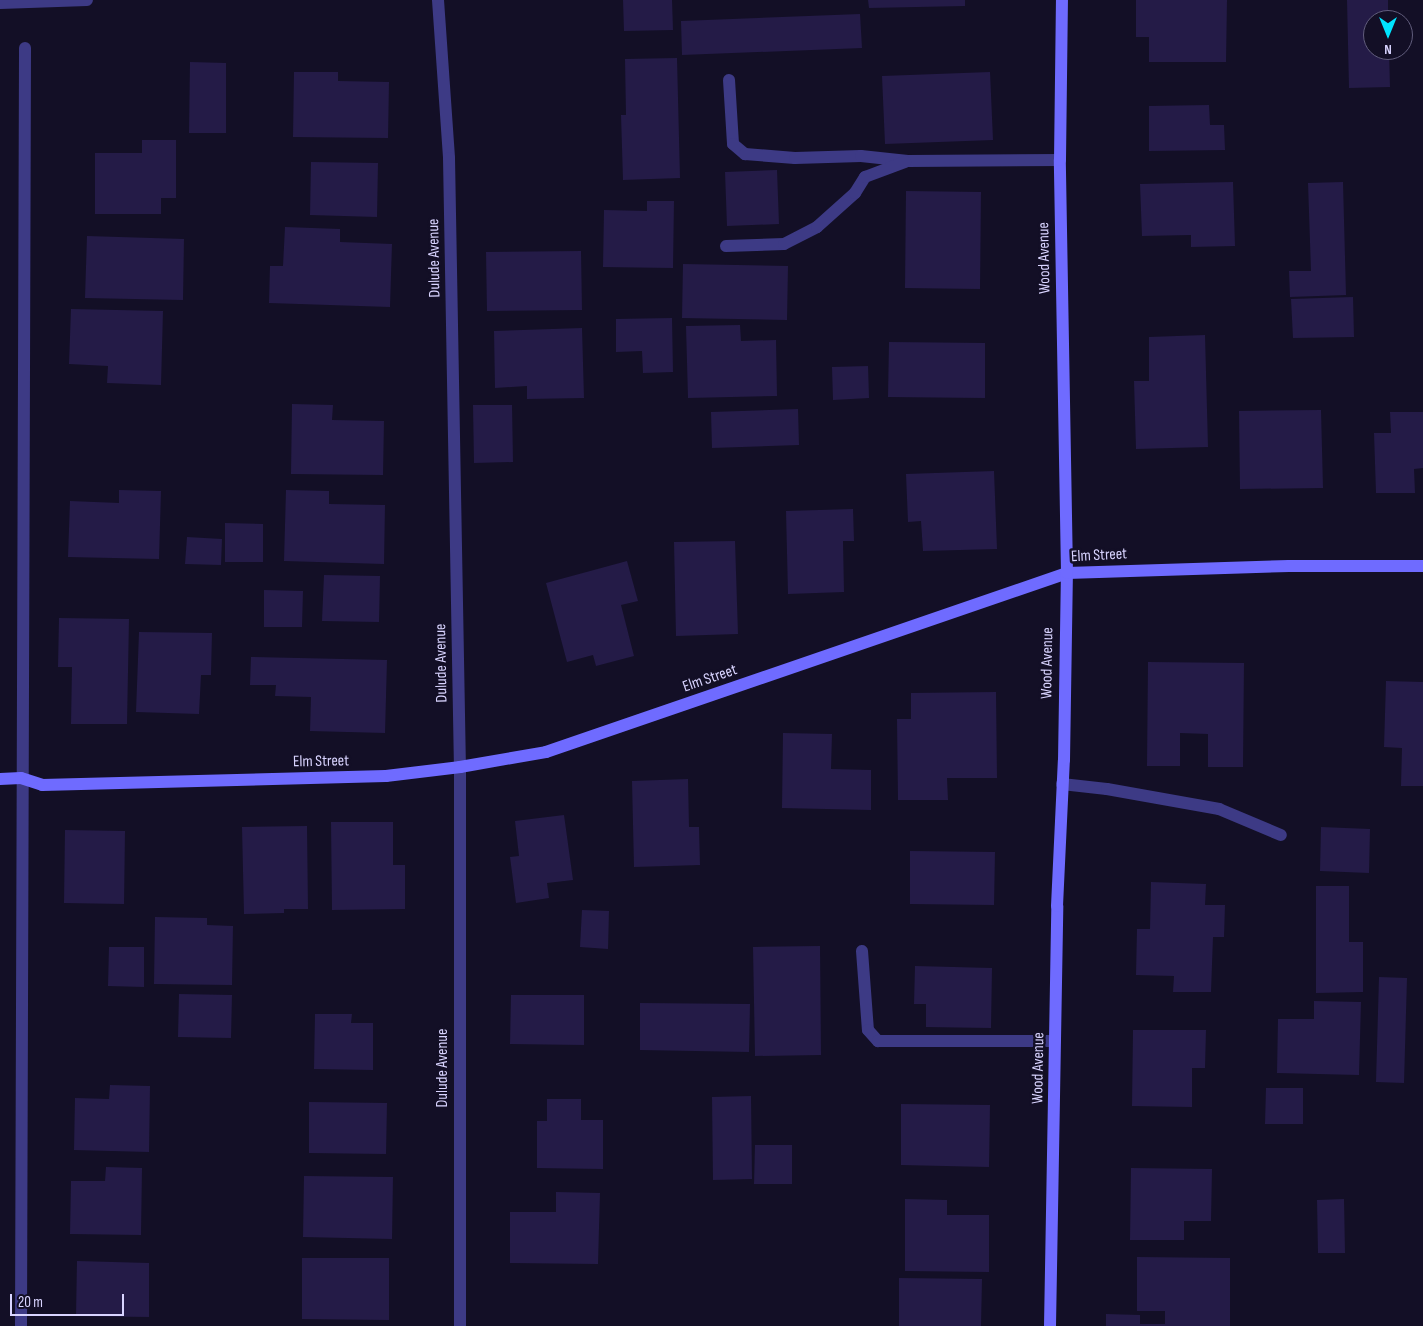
<!DOCTYPE html>
<html>
<head>
<meta charset="utf-8">
<style>
  body { margin:0 }
  #map { position:relative; width:1423px; height:1326px; overflow:hidden; background:#130f26; font-family:"Sofia Sans Condensed",sans-serif }
  div>[style] { position:absolute }
  [style*='--x'] { left:calc(var(--x)*1px); top:calc(var(--y)*1px); width:calc(var(--w)*1px); rotate:calc(var(--a)*1deg) }
  .building>* { inset:0; background:#241b47 }
  .lane>* { height:12px; margin:-6px; padding:0 6px; transform-origin:6px; border-radius:6px; background:#3d3a85 }
  .street>* { height:12px; margin:-6px; padding:0 6px; transform-origin:6px; border-radius:6px; background:#3d3a85 }
  .secondary>* { height:12px; margin:-6px; padding:0 6px; transform-origin:6px; border-radius:6px; background:#6f6bff }
  span { translate:-50% -50%; white-space:nowrap; text-align:center; line-height:1.15; -webkit-text-stroke:5px #130f26; paint-order:stroke }
  .street-label { font-size:16px; color:#d9d4ff }
  .north { position:absolute; left:1363px; top:10px; width:50px; height:50px; box-sizing:border-box; background:#130f26; border:1px solid #625e7d; border-radius:50%; rotate:180deg; font-size:14px; font-weight:700; line-height:20px; text-align:center; color:#d9d4ff }
  .north::after { content:''; display:block; margin:auto; width:18px; height:22px; background:#00e5ff; clip-path:polygon(50% 0,100% 100%,50% 72%,0 100%) }
  .scale { position:absolute; left:10px; top:1294px; width:114px; height:22px; box-sizing:border-box; border:2px solid #d9d4ff; border-top:0; padding-left:6px; font-size:15px; line-height:18px; white-space:nowrap; color:#d9d4ff; -webkit-text-stroke:4px #130f26; paint-order:stroke }
</style>
</head>
<body>
<div id="map">
  <div class="building">
    <i style="clip-path:polygon(623px 0,672px 0,673px 30px,624px 31px)"></i>
    <i style="clip-path:polygon(868px 0,965px 0,965px 6px,869px 8px)"></i>
    <i style="clip-path:polygon(1136px 0,1227px 0,1226px 62px,1149px 62px,1149px 37px,1136px 37px)"></i>
    <i style="clip-path:polygon(1347px 0,1388px 0,1388px 20px,1373px 20px,1373px 50px,1389px 50px,1390px 87px,1349px 88px)"></i>
    <i style="clip-path:polygon(860px 14px,862px 48px,682px 55px,681px 21px)"></i>
    <i style="clip-path:polygon(677px 58px,680px 178px,623px 180px,621px 115px,626px 115px,625px 59px)"></i>
    <i style="clip-path:polygon(190px 62px,226px 63px,226px 133px,189px 133px)"></i>
    <i style="clip-path:polygon(294px 72px,338px 72px,338px 81px,389px 82px,388px 138px,293px 137px)"></i>
    <i style="clip-path:polygon(990px 72px,993px 140px,885px 144px,882px 76px)"></i>
    <i style="clip-path:polygon(1209px 105px,1210px 125px,1224px 125px,1225px 150px,1149px 151px,1149px 106px)"></i>
    <i style="clip-path:polygon(142px 140px,176px 140px,176px 198px,161px 198px,161px 214px,95px 214px,95px 153px,142px 153px)"></i>
    <i style="clip-path:polygon(311px 162px,378px 163px,377px 217px,310px 215px)"></i>
    <i style="clip-path:polygon(777px 170px,779px 224px,727px 226px,725px 172px)"></i>
    <i style="clip-path:polygon(1233px 182px,1235px 246px,1191px 247px,1191px 235px,1142px 236px,1140px 184px)"></i>
    <i style="clip-path:polygon(1343px 182px,1346px 295px,1290px 297px,1289px 271px,1311px 271px,1308px 183px)"></i>
    <i style="clip-path:polygon(906px 191px,981px 192px,980px 289px,905px 288px)"></i>
    <i style="clip-path:polygon(647px 201px,674px 201px,673px 268px,603px 267px,604px 210px,647px 211px)"></i>
    <i style="clip-path:polygon(285px 227px,340px 229px,340px 242px,392px 244px,390px 307px,269px 303px,270px 266px,283px 266px)"></i>
    <i style="clip-path:polygon(87px 236px,184px 239px,183px 300px,85px 298px)"></i>
    <i style="clip-path:polygon(581px 251px,582px 310px,487px 311px,486px 252px)"></i>
    <i style="clip-path:polygon(683px 264px,788px 266px,787px 320px,682px 318px)"></i>
    <i style="clip-path:polygon(1353px 297px,1354px 337px,1293px 338px,1291px 299px)"></i>
    <i style="clip-path:polygon(71px 309px,163px 311px,161px 385px,107px 383px,108px 366px,69px 364px)"></i>
    <i style="clip-path:polygon(672px 318px,673px 372px,643px 373px,642px 351px,616px 352px,616px 319px)"></i>
    <i style="clip-path:polygon(740px 325px,741px 341px,776px 340px,777px 396px,688px 398px,686px 326px)"></i>
    <i style="clip-path:polygon(582px 328px,584px 398px,527px 399px,527px 386px,495px 388px,494px 331px)"></i>
    <i style="clip-path:polygon(1205px 335px,1208px 447px,1136px 449px,1134px 381px,1149px 381px,1149px 337px)"></i>
    <i style="clip-path:polygon(889px 342px,985px 343px,985px 398px,888px 397px)"></i>
    <i style="clip-path:polygon(868px 366px,869px 398px,833px 400px,832px 367px)"></i>
    <i style="clip-path:polygon(292px 404px,333px 405px,332px 420px,384px 421px,383px 475px,291px 474px)"></i>
    <i style="clip-path:polygon(473px 405px,512px 405px,513px 462px,474px 463px)"></i>
    <i style="clip-path:polygon(798px 409px,799px 445px,712px 448px,711px 412px)"></i>
    <i style="clip-path:polygon(1321px 410px,1323px 488px,1240px 489px,1239px 411px)"></i>
    <i style="clip-path:polygon(1390px 412px,1423px 412px,1423px 468px,1414px 469px,1415px 493px,1376px 493px,1374px 433px,1391px 433px)"></i>
    <i style="clip-path:polygon(994px 471px,997px 549px,923px 551px,921px 521px,908px 522px,906px 474px)"></i>
    <i style="clip-path:polygon(119px 490px,161px 491px,159px 559px,68px 557px,70px 501px,119px 503px)"></i>
    <i style="clip-path:polygon(286px 490px,329px 491px,329px 504px,385px 505px,384px 564px,284px 561px)"></i>
    <i style="clip-path:polygon(853px 509px,854px 541px,843px 541px,844px 592px,788px 594px,786px 511px)"></i>
    <i style="clip-path:polygon(225px 523px,263px 524px,263px 562px,225px 562px)"></i>
    <i style="clip-path:polygon(187px 537px,222px 539px,221px 565px,185px 564px)"></i>
    <i style="clip-path:polygon(735px 541px,738px 634px,676px 636px,674px 542px)"></i>
    <i style="clip-path:polygon(627px 561px,638px 601px,621px 605px,634px 656px,596px 666px,593px 655px,567px 662px,546px 583px)"></i>
    <i style="clip-path:polygon(324px 575px,380px 576px,379px 622px,322px 621px)"></i>
    <i style="clip-path:polygon(264px 590px,303px 591px,302px 627px,264px 627px)"></i>
    <i style="clip-path:polygon(59px 618px,129px 619px,127px 724px,71px 724px,72px 667px,58px 667px)"></i>
    <i style="clip-path:polygon(139px 632px,212px 633px,211px 675px,201px 675px,199px 714px,136px 712px)"></i>
    <i style="clip-path:polygon(251px 657px,387px 660px,385px 733px,310px 731px,311px 697px,275px 696px,276px 685px,250px 685px)"></i>
    <i style="clip-path:polygon(1148px 662px,1244px 663px,1243px 767px,1208px 767px,1208px 734px,1180px 733px,1180px 766px,1147px 766px)"></i>
    <i style="clip-path:polygon(1386px 681px,1423px 682px,1423px 786px,1401px 786px,1402px 748px,1384px 747px)"></i>
    <i style="clip-path:polygon(996px 692px,997px 778px,947px 778px,948px 800px,898px 800px,897px 719px,911px 719px,911px 693px)"></i>
    <i style="clip-path:polygon(783px 733px,832px 734px,831px 769px,871px 770px,871px 810px,782px 808px)"></i>
    <i style="clip-path:polygon(688px 779px,689px 827px,699px 827px,700px 865px,634px 867px,632px 781px)"></i>
    <i style="clip-path:polygon(564px 815px,573px 880px,547px 883px,549px 898px,516px 903px,510px 857px,519px 856px,515px 821px)"></i>
    <i style="clip-path:polygon(331px 822px,393px 822px,393px 865px,405px 865px,405px 909px,332px 910px)"></i>
    <i style="clip-path:polygon(307px 826px,308px 909px,284px 909px,284px 913px,244px 914px,242px 827px)"></i>
    <i style="clip-path:polygon(1321px 827px,1370px 829px,1369px 873px,1320px 871px)"></i>
    <i style="clip-path:polygon(65px 830px,125px 831px,124px 904px,64px 903px)"></i>
    <i style="clip-path:polygon(910px 851px,995px 852px,994px 905px,910px 904px)"></i>
    <i style="clip-path:polygon(1151px 882px,1206px 884px,1205px 905px,1225px 905px,1224px 937px,1213px 937px,1211px 992px,1173px 992px,1174px 976px,1136px 975px,1137px 929px,1150px 929px)"></i>
    <i style="clip-path:polygon(1316px 886px,1349px 886px,1349px 942px,1363px 942px,1363px 992px,1316px 993px)"></i>
    <i style="clip-path:polygon(582px 910px,609px 911px,608px 949px,580px 947px)"></i>
    <i style="clip-path:polygon(155px 917px,207px 918px,207px 925px,233px 926px,232px 985px,154px 984px)"></i>
    <i style="clip-path:polygon(820px 946px,821px 1055px,755px 1056px,753px 947px)"></i>
    <i style="clip-path:polygon(109px 947px,144px 947px,144px 987px,108px 986px)"></i>
    <i style="clip-path:polygon(915px 966px,992px 968px,991px 1028px,926px 1027px,926px 1004px,914px 1004px)"></i>
    <i style="clip-path:polygon(1379px 977px,1407px 978px,1404px 1083px,1376px 1082px)"></i>
    <i style="clip-path:polygon(179px 994px,232px 995px,231px 1038px,178px 1037px)"></i>
    <i style="clip-path:polygon(511px 995px,584px 995px,584px 1045px,510px 1044px)"></i>
    <i style="clip-path:polygon(1314px 1001px,1361px 1002px,1359px 1075px,1277px 1073px,1278px 1019px,1314px 1019px)"></i>
    <i style="clip-path:polygon(640px 1003px,750px 1004px,749px 1052px,640px 1050px)"></i>
    <i style="clip-path:polygon(315px 1014px,352px 1014px,351px 1023px,373px 1023px,373px 1070px,314px 1069px)"></i>
    <i style="clip-path:polygon(1133px 1030px,1206px 1030px,1205px 1068px,1192px 1068px,1192px 1107px,1132px 1106px)"></i>
    <i style="clip-path:polygon(110px 1085px,150px 1086px,149px 1152px,74px 1150px,75px 1098px,109px 1099px)"></i>
    <i style="clip-path:polygon(1266px 1088px,1303px 1088px,1303px 1124px,1265px 1124px)"></i>
    <i style="clip-path:polygon(751px 1096px,752px 1179px,713px 1180px,712px 1097px)"></i>
    <i style="clip-path:polygon(547px 1099px,581px 1099px,581px 1120px,603px 1120px,603px 1169px,537px 1168px,537px 1121px,547px 1121px)"></i>
    <i style="clip-path:polygon(309px 1102px,387px 1103px,386px 1154px,309px 1153px)"></i>
    <i style="clip-path:polygon(901px 1104px,990px 1105px,989px 1167px,901px 1165px)"></i>
    <i style="clip-path:polygon(755px 1145px,792px 1145px,792px 1184px,754px 1184px)"></i>
    <i style="clip-path:polygon(106px 1167px,142px 1168px,141px 1235px,70px 1234px,71px 1181px,105px 1181px)"></i>
    <i style="clip-path:polygon(1131px 1168px,1212px 1169px,1211px 1221px,1184px 1221px,1184px 1240px,1130px 1240px)"></i>
    <i style="clip-path:polygon(304px 1176px,393px 1177px,392px 1239px,303px 1237px)"></i>
    <i style="clip-path:polygon(556px 1192px,600px 1193px,598px 1264px,510px 1263px,510px 1212px,556px 1212px)"></i>
    <i style="clip-path:polygon(905px 1199px,947px 1200px,947px 1215px,989px 1215px,989px 1272px,905px 1271px)"></i>
    <i style="clip-path:polygon(1344px 1199px,1345px 1253px,1318px 1253px,1317px 1200px)"></i>
    <i style="clip-path:polygon(1137px 1257px,1230px 1258px,1230px 1326px,1106px 1326px,1106px 1314px,1140px 1315px,1140px 1324px,1165px 1324px,1165px 1311px,1137px 1311px)"></i>
    <i style="clip-path:polygon(302px 1258px,389px 1258px,389px 1320px,302px 1319px)"></i>
    <i style="clip-path:polygon(77px 1261px,149px 1263px,149px 1317px,76px 1316px)"></i>
    <i style="clip-path:polygon(899px 1278px,982px 1279px,981px 1326px,899px 1326px)"></i>
  </div>
  <div class="lane">
    <i style="--x:0;--y:3;--w:87;--a:-2"></i>
    <i style="--x:729;--y:80;--w:64;--a:86.4"></i>
    <i style="--x:733;--y:144;--w:16;--a:40"></i>
    <i style="--x:745;--y:154;--w:50;--a:4.6"></i>
    <i style="--x:795;--y:158;--w:66;--a:-1.7"></i>
    <i style="--x:861;--y:156;--w:47;--a:6.1"></i>
    <i style="--x:908;--y:161;--w:152;--a:-0.4"></i>
    <i style="--x:726;--y:246;--w:58;--a:-2"></i>
    <i style="--x:784;--y:244;--w:37;--a:-27"></i>
    <i style="--x:817;--y:227;--w:51;--a:-41.8"></i>
    <i style="--x:855;--y:193;--w:19;--a:-58"></i>
    <i style="--x:865;--y:177;--w:43;--a:-20.6"></i>
    <i style="--x:1062;--y:784;--w:45;--a:6.3"></i>
    <i style="--x:1107;--y:789;--w:114;--a:10.1"></i>
    <i style="--x:1219;--y:809;--w:67;--a:22.8"></i>
    <i style="--x:862;--y:951;--w:79;--a:85.7"></i>
    <i style="--x:868;--y:1030;--w:15;--a:48"></i>
    <i style="--x:878;--y:1041;--w:177;--a:0"></i>
  </div>
  <div class="street">
    <i style="--x:438;--y:0;--w:158;--a:86"></i>
    <i style="--x:449;--y:158;--w:609;--a:88.97"></i>
    <i style="--x:460;--y:767;--w:559;--a:90"></i>
    <i style="--x:21;--y:1326;--w:1278;--a:-89.82"></i>
  </div>
  <div class="secondary">
    <i style="--x:0;--y:779;--w:21;--a:-3"></i>
    <i style="--x:21;--y:778;--w:22;--a:18"></i>
    <i style="--x:42;--y:785;--w:344;--a:-1.5"></i>
    <i style="--x:386;--y:776;--w:75;--a:-6.9"></i>
    <i style="--x:460;--y:767;--w:87;--a:-9.9"></i>
    <i style="--x:546;--y:752;--w:551;--a:-18.96"></i>
    <i style="--x:1067;--y:573;--w:222;--a:-1.8"></i>
    <i style="--x:1289;--y:566;--w:134;--a:0"></i>
    <i style="--x:1050;--y:1326;--w:420;--a:-89"></i>
    <i style="--x:1057;--y:906;--w:146;--a:-87.3"></i>
    <i style="--x:1064;--y:760;--w:187;--a:-89.1"></i>
    <i style="--x:1067;--y:573;--w:413;--a:-91"></i>
    <i style="--x:1060;--y:160;--w:160;--a:-89.3"></i>
  </div>
  <div class="street-label">
    <span style="left:435px;top:258px;rotate:-91deg">Dulude Avenue</span>
    <span style="left:1045px;top:258px;rotate:-91deg">Wood Avenue</span>
    <span style="left:1099px;top:556px;rotate:-3deg">Elm Street</span>
    <span style="left:442px;top:663px;rotate:-91deg">Dulude Avenue</span>
    <span style="left:1048px;top:663px;rotate:-89deg">Wood Avenue</span>
    <span style="left:710px;top:679px;rotate:-19deg">Elm Street</span>
    <span style="left:321px;top:762px;rotate:-1deg">Elm Street</span>
    <span style="left:443px;top:1068px;rotate:-90deg">Dulude Avenue</span>
    <span style="left:1039px;top:1068px;rotate:-89deg">Wood Avenue</span>
  </div>
  <div class="north">N</div>
  <div class="scale">20 m</div>
</div>
</body>
</html>
